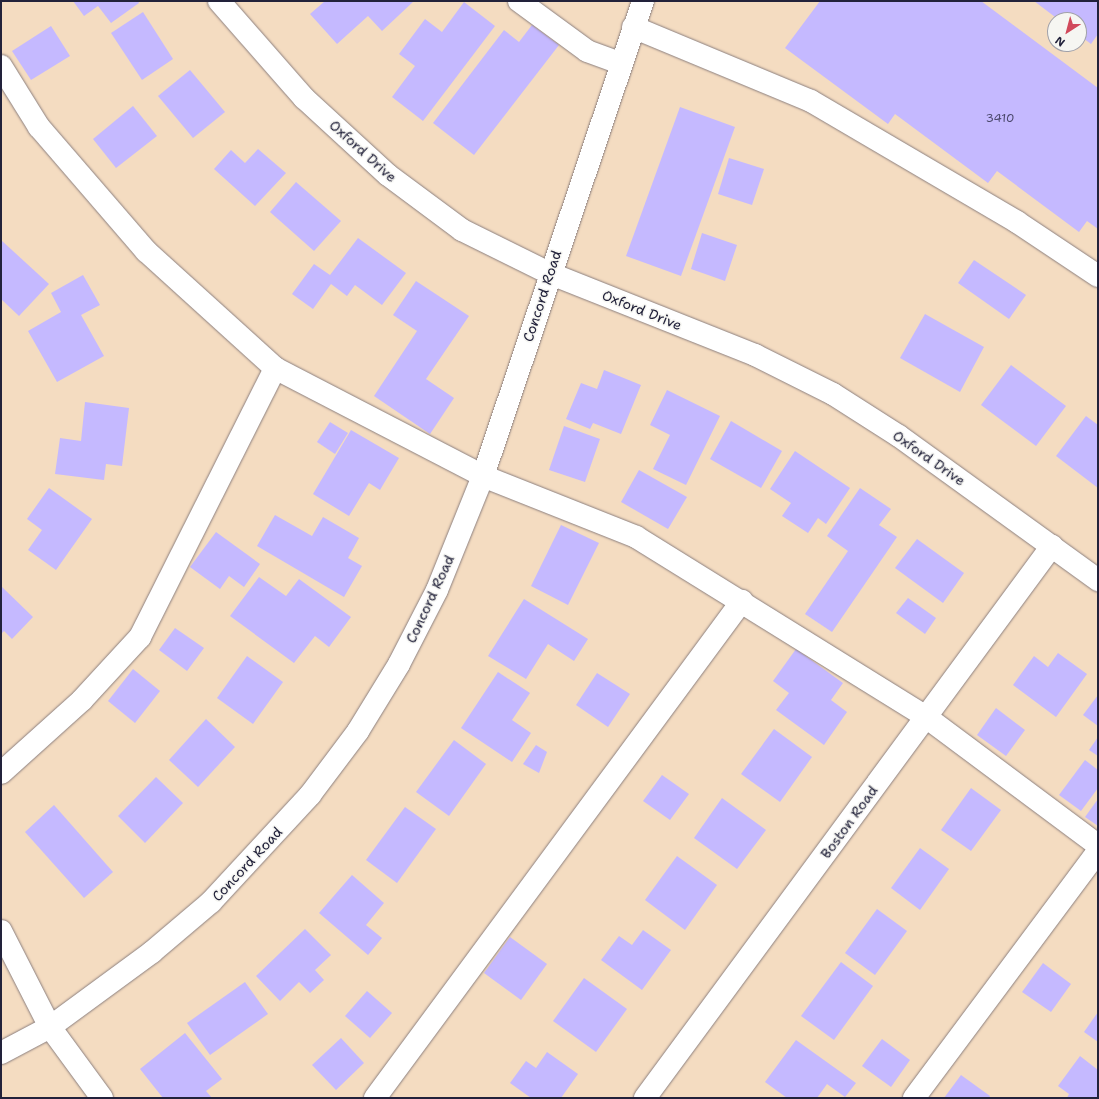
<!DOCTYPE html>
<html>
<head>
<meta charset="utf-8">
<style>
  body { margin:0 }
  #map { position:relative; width:1099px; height:1099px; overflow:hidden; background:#f4dcc1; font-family:"Shantell Sans",sans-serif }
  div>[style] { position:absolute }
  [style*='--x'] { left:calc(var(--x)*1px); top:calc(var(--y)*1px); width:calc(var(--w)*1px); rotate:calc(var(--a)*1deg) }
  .building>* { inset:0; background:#c5b9ff }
  .roads { filter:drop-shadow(0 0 1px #8b7f7e) drop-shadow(0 0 1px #8b7f7e) }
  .minor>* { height:22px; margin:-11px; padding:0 11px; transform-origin:11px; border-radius:11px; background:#fff }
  span { translate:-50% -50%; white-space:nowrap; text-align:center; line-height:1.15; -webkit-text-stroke:3px #f6f6f2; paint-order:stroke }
  .number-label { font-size:12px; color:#4b486c }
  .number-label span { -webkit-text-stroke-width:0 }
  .street-label { font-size:14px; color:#22223b }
  .frame { position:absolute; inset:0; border:2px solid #22223b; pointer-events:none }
  .north { position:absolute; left:1047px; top:12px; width:40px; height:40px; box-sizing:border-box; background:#f6f6f2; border:1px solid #a1a1a9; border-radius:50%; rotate:216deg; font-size:11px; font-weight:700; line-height:16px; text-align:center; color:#22223b }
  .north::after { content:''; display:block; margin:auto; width:14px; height:18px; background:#d1495b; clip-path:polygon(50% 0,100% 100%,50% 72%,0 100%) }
</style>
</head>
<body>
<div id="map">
  <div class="building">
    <i style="clip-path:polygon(73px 1px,138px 1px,139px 3px,111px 23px,98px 6px,84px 16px)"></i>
    <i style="clip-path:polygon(325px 1px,414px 1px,382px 31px,368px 16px,337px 44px,310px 14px)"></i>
    <i style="clip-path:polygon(820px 1px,981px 1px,1098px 88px,1098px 229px,1087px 221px,1079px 232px,997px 171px,988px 183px,895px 114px,888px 124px,785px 48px)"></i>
    <i style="clip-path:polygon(1034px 1px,1098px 1px,1098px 34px,1091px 44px,1079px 35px,1079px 20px,1059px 20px)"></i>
    <i style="clip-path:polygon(464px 2px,495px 26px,423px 121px,392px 97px,415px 66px,399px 54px,425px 19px,442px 32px)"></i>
    <i style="clip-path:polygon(143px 12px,173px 59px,142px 80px,111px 33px)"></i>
    <i style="clip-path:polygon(532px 25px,559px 45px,474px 155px,433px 123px,504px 30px,519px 42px)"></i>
    <i style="clip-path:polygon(51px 26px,70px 56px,31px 80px,12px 51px)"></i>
    <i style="clip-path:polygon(190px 70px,225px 112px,193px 138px,158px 96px)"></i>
    <i style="clip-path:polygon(133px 106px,157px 136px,116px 168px,93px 139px)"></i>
    <i style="clip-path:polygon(680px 107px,735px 127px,681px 276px,626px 256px)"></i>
    <i style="clip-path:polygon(258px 149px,286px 173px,255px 206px,214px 169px,231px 150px,245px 163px)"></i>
    <i style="clip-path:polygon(729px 158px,764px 169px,752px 205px,718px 194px)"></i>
    <i style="clip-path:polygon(296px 182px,341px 221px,314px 251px,270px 212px)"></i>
    <i style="clip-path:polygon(702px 233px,737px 245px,725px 281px,691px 269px)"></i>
    <i style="clip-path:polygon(358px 238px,406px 273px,382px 305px,355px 285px,347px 296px,331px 284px,313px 309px,292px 294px,314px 264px,330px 275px)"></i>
    <i style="clip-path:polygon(1px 240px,49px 284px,19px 316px,1px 299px)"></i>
    <i style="clip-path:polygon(974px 260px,1026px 295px,1009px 319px,958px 283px)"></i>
    <i style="clip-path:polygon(83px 275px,100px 305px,81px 315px,104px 356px,57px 382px,28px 331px,61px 312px,51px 293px)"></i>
    <i style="clip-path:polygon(416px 281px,469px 316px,426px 379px,454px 398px,430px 434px,374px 396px,417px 331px,393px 315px)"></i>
    <i style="clip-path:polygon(925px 314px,984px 347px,960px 392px,900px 358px)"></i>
    <i style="clip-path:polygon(1011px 365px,1066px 406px,1036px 446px,981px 405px)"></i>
    <i style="clip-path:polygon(604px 370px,641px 385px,621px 434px,593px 423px,590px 429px,566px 419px,581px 383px,597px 389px)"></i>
    <i style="clip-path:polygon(667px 390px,720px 416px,686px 485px,653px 469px,670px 435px,650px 425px)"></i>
    <i style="clip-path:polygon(85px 402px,129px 408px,122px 466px,106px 464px,104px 480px,55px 474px,60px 438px,81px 441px)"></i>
    <i style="clip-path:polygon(1086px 416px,1098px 425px,1098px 488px,1056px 456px)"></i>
    <i style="clip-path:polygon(731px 421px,782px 451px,761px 488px,710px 459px)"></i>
    <i style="clip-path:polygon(330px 422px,348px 433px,335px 454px,317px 442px)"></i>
    <i style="clip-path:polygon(564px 426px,600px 439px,585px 482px,549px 470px)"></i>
    <i style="clip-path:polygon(351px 430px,399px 458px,380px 490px,369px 483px,349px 516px,313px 494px)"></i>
    <i style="clip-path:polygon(795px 451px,850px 488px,826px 524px,818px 518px,808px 533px,782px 516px,791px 503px,770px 489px)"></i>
    <i style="clip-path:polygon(639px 470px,687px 497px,668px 529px,621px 502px)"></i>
    <i style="clip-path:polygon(49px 488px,92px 519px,56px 570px,28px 550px,42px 530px,27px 519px)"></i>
    <i style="clip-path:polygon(860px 488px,891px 509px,879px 525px,897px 537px,832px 632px,805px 614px,848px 551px,827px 536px)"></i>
    <i style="clip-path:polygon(275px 515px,312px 536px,323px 517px,359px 538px,348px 558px,362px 566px,344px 597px,257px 546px)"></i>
    <i style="clip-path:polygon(561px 525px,599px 543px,568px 605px,531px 586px)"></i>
    <i style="clip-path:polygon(216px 532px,260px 564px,244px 587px,229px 576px,220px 589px,190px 567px)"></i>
    <i style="clip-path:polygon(917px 539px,964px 573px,943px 603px,895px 568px)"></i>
    <i style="clip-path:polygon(259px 577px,286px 596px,299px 579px,351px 617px,329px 647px,315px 636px,294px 663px,230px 616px)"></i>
    <i style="clip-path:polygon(1px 586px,33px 617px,12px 639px,4px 631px,1px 634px)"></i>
    <i style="clip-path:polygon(908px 598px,936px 618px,925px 634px,896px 613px)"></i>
    <i style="clip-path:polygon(524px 599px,588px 639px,574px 661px,548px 644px,526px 679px,488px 656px)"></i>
    <i style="clip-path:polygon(175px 628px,204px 648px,187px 671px,159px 650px)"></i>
    <i style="clip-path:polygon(796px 649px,843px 683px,831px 700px,847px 712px,824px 745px,776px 710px,789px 693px,773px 681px)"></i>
    <i style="clip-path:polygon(1058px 653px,1087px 674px,1056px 717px,1013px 685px,1034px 656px,1048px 667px)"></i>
    <i style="clip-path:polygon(247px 656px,283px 682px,253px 724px,217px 698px)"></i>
    <i style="clip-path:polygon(133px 669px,160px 691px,135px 723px,108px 701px)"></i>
    <i style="clip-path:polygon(498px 672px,530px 693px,512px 720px,531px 733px,512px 762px,461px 728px)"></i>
    <i style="clip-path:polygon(597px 673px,630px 694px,608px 727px,576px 705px)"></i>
    <i style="clip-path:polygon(1098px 695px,1098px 726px,1083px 715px)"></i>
    <i style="clip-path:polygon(996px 708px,1025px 730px,1006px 756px,977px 735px)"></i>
    <i style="clip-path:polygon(206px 719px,235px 747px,198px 787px,169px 760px)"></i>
    <i style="clip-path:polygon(774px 729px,812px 757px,780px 802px,741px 774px)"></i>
    <i style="clip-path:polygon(1098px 737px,1098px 756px,1089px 750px)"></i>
    <i style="clip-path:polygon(454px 740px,486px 764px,449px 816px,416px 792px)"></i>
    <i style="clip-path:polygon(536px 745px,547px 752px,539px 773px,523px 764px)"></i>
    <i style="clip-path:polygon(1085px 760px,1098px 770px,1098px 788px,1081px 811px,1059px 795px)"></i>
    <i style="clip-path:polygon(662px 775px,689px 794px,670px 820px,643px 801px)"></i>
    <i style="clip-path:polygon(156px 777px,183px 803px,145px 843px,118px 816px)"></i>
    <i style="clip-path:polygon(971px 788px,1001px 810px,971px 851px,941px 830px)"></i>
    <i style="clip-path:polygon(722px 798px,766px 830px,737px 869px,694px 838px)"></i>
    <i style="clip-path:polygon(1098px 799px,1098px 826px,1085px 817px)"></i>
    <i style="clip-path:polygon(54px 805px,113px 872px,84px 898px,25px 832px)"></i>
    <i style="clip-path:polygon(405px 807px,436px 829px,397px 883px,366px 860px)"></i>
    <i style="clip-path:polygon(920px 848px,949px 869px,920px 910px,891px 888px)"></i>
    <i style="clip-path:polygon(677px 856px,717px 885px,685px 930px,645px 900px)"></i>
    <i style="clip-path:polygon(352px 875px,384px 903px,366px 925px,382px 938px,368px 955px,319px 913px)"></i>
    <i style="clip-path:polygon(877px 909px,907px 931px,875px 975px,845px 953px)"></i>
    <i style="clip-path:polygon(305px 929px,331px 955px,315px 970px,324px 980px,310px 993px,299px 982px,280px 1001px,256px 976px)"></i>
    <i style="clip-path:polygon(643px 930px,671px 950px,642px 990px,601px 960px,619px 936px,632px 945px)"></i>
    <i style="clip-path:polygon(510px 937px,547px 964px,521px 1000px,484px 973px)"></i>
    <i style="clip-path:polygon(841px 962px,873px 986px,834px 1040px,801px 1016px)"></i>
    <i style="clip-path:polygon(1043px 963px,1071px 984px,1051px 1012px,1022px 992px)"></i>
    <i style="clip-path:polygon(584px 978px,627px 1009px,596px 1052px,553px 1021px)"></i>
    <i style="clip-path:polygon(245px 982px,268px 1014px,210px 1055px,187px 1023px)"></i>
    <i style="clip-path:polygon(367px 991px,392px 1013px,370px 1038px,345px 1016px)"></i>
    <i style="clip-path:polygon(1098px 1012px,1098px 1042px,1084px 1032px)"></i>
    <i style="clip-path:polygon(185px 1033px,222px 1079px,206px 1091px,212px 1098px,163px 1098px,140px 1069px)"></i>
    <i style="clip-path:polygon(341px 1038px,364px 1063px,336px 1090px,312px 1065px)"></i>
    <i style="clip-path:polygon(882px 1039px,910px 1060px,891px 1087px,862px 1066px)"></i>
    <i style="clip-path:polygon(796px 1040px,856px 1083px,845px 1097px,827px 1084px,817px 1098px,787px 1098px,765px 1082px)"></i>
    <i style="clip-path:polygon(547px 1052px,578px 1074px,561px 1098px,531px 1098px,510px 1083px,526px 1061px,536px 1068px)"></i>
    <i style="clip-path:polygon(1080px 1056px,1098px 1070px,1098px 1098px,1067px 1098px,1069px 1094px,1058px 1086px)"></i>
    <i style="clip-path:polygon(961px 1075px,990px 1096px,989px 1098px,944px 1098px)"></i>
  </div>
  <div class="roads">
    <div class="minor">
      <i style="--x:219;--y:1;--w:129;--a:48.8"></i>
      <i style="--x:304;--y:98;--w:114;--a:42.5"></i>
      <i style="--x:388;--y:175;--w:92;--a:36.6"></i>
      <i style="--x:462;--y:230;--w:97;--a:26.3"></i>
      <i style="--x:549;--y:273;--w:222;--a:21.7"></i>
      <i style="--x:755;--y:355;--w:87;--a:26.6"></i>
      <i style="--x:833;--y:394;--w:78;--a:32.5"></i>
      <i style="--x:899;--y:436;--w:246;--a:35.9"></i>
      <i style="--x:519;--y:1;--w:84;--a:36.3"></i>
      <i style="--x:587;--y:51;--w:35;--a:20"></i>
      <i style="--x:633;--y:27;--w:193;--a:22.6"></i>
      <i style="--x:811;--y:101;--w:239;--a:30.4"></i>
      <i style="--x:1017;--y:222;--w:97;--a:33.7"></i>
      <i style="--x:1;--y:66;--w:72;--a:58.1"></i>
      <i style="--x:39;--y:127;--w:164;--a:49.2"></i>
      <i style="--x:146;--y:251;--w:174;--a:42.2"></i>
      <i style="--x:275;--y:368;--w:234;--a:27.4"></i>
      <i style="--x:483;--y:476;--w:165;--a:21.7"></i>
      <i style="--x:636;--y:537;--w:341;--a:31.8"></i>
      <i style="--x:926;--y:717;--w:214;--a:36.7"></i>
      <i style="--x:1;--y:773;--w:109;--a:-42"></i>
      <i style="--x:82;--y:700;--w:86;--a:-47.4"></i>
      <i style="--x:140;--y:637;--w:301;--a:-63.3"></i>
      <i style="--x:1;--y:931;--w:108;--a:63"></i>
      <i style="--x:50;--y:1027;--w:88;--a:53.8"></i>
      <i style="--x:1;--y:1053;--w:55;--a:-28"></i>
      <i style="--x:50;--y:1027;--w:127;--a:-36.3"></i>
      <i style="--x:152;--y:952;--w:77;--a:-40.3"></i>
      <i style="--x:211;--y:902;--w:146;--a:-47.2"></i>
      <i style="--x:310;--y:795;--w:80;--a:-53.1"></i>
      <i style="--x:358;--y:731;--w:79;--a:-58.5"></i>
      <i style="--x:399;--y:664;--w:83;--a:-62.8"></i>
      <i style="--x:437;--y:590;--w:123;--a:-68"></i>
      <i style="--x:483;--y:476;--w:501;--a:-71.38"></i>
      <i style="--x:375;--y:1098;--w:618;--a:-53.56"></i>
      <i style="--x:645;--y:1098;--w:686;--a:-53.6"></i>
      <i style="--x:914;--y:1098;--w:308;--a:-53.3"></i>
    </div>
  </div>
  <div class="number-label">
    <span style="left:1000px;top:119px">3410</span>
  </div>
  <div class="street-label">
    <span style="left:363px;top:151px;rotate:42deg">Oxford Drive</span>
    <span style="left:542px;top:296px;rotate:-72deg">Concord Road</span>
    <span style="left:642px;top:310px;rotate:22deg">Oxford Drive</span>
    <span style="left:929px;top:458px;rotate:35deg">Oxford Drive</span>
    <span style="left:430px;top:599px;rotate:-65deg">Concord Road</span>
    <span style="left:849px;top:822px;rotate:-54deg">Boston Road</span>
    <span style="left:247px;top:864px;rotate:-47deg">Concord Road</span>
  </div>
  <div class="frame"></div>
  <div class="north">N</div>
</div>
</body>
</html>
